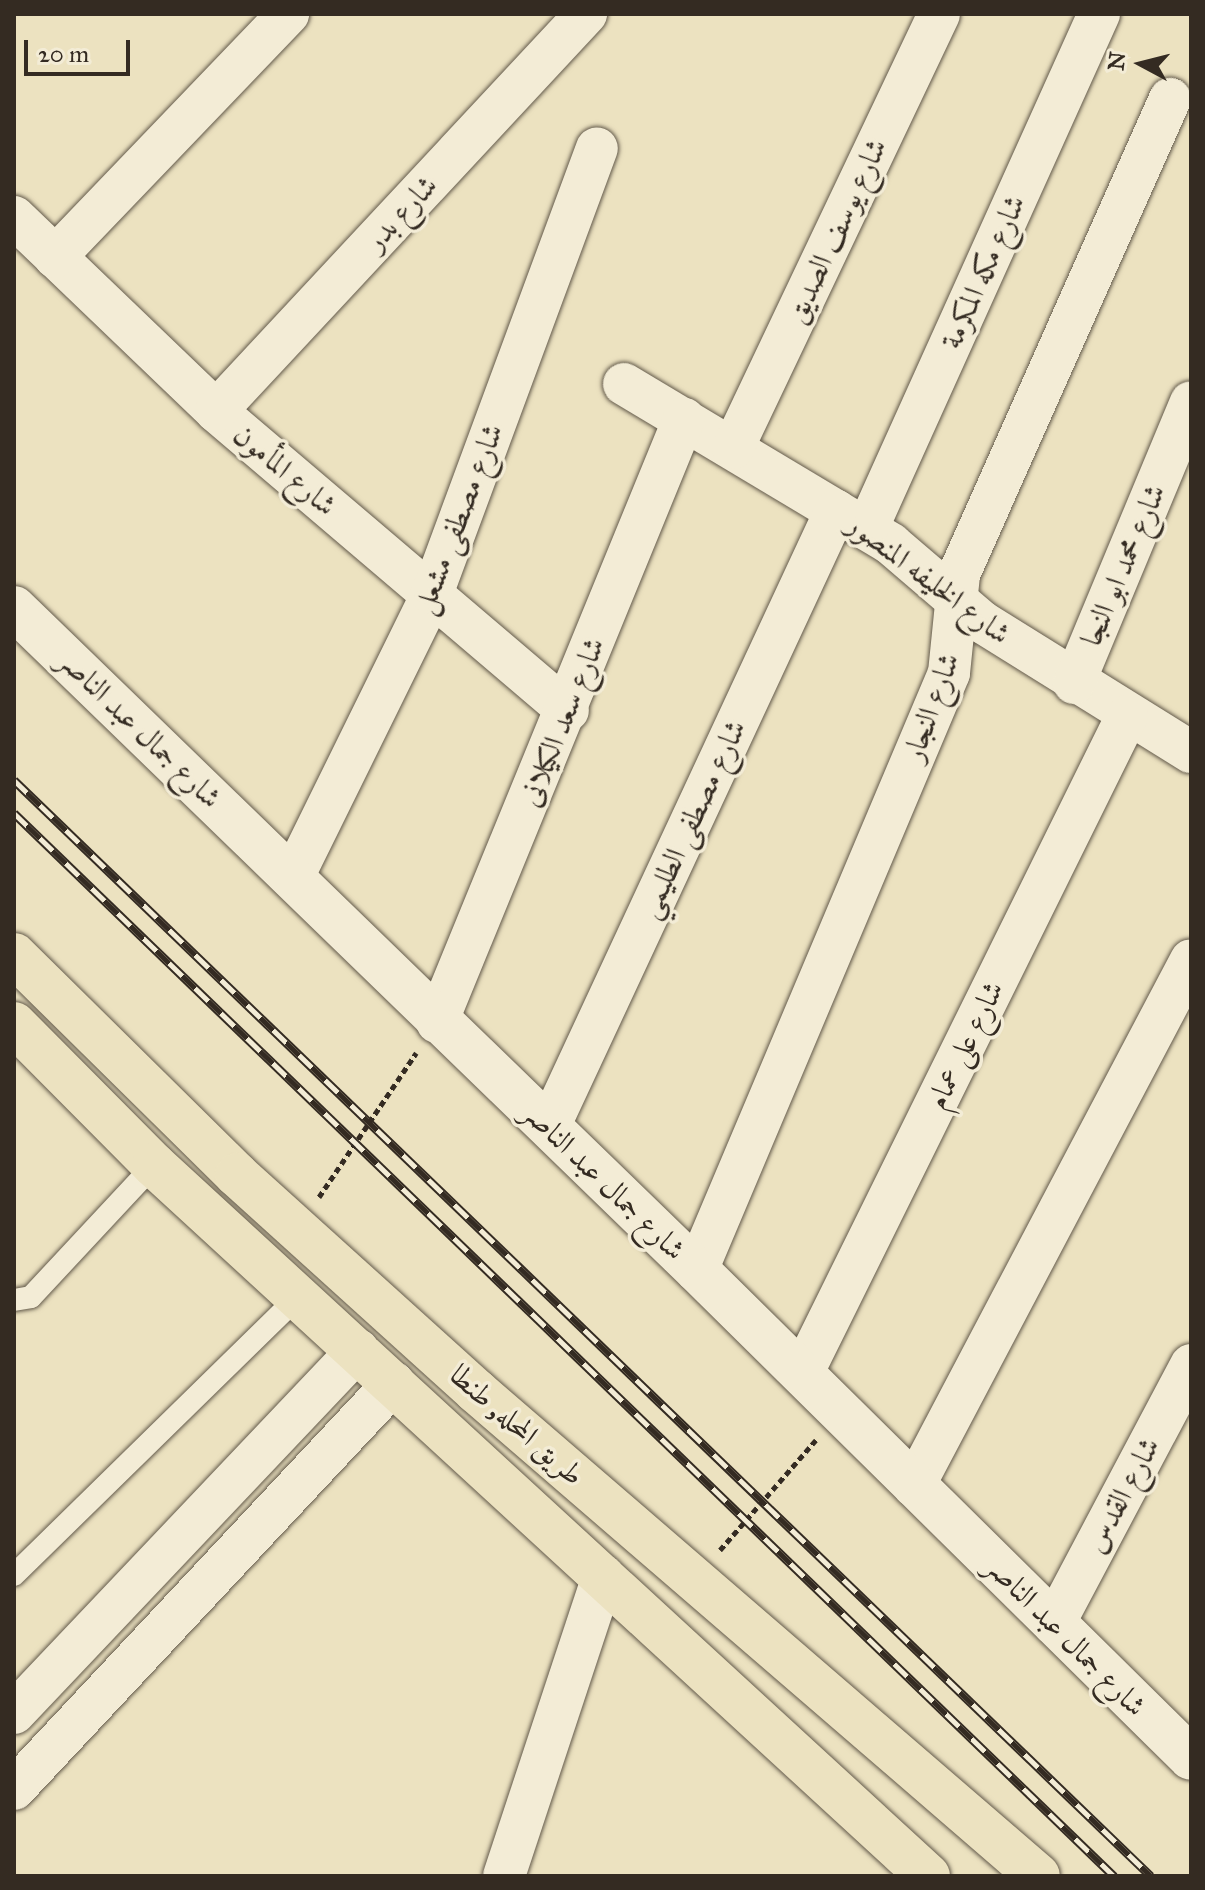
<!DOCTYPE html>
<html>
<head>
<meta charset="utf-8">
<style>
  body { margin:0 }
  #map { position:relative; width:1205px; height:1890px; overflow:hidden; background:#ece2c0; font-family:"IM FELL Great Primer",Amiri,serif }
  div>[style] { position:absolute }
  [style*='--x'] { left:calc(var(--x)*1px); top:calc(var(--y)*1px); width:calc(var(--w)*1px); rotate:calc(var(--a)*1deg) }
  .path>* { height:5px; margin-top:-2.5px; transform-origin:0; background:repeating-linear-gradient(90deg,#342b22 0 6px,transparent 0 10px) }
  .roads { filter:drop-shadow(0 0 2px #62594a) drop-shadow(0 0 2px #62594a) }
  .service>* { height:22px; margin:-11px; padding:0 11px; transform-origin:11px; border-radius:11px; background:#f3ecd6 }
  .minor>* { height:42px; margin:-21px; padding:0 21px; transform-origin:21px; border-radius:21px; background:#f3ecd6 }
  .tertiary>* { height:44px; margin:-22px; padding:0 22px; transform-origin:22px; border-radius:22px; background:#f3ecd6 }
  .primary>* { height:44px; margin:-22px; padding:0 22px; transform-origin:22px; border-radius:22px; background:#ece2c0 }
  .rail>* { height:9px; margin-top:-4.5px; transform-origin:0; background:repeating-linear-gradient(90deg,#f3ecd6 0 18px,#342b22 0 36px); box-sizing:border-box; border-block:2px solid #342b22 }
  span { translate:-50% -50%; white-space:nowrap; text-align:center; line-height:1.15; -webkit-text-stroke:7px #f3ecd6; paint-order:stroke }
  .street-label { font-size:30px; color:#342b22 }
  .frame { position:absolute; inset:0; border:16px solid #342b22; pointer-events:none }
  .north { position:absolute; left:1101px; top:24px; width:80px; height:80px; -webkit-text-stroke:6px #f3ecd6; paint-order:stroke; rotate:277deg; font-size:22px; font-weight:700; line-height:32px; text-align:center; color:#342b22 }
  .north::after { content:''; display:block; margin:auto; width:28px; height:36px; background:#342b22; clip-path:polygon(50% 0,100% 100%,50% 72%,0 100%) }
  .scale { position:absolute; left:24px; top:40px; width:106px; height:36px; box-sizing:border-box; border:4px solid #342b22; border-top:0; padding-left:10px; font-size:24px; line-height:28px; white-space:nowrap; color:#342b22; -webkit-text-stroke:6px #f3ecd6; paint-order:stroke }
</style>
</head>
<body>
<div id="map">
  <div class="path">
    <i style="--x:319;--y:1197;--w:174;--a:-56"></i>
    <i style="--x:720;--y:1550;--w:146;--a:-48.9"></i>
  </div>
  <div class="roads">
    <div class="service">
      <i style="--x:14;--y:1300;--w:17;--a:-10"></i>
      <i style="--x:31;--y:1297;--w:180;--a:-47"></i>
      <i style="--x:14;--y:1575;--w:399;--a:-44.4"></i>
    </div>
    <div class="minor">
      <i style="--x:14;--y:217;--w:280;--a:43.8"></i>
      <i style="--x:216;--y:411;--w:462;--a:40.4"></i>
      <i style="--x:55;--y:257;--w:337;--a:-46.2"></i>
      <i style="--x:624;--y:384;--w:311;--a:30.9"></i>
      <i style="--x:891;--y:544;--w:120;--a:40.6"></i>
      <i style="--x:982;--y:622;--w:246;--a:31.9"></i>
      <i style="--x:216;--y:411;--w:543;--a:-47.02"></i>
      <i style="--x:733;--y:448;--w:480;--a:-64.6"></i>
      <i style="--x:867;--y:529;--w:565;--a:-65.75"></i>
      <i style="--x:1074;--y:683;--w:304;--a:-67.4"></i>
      <i style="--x:293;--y:877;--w:315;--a:-63.8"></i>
      <i style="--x:432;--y:594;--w:475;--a:-69.7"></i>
      <i style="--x:437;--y:1022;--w:652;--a:-67.73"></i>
      <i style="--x:549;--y:1127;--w:680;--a:-65.05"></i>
      <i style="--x:697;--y:1270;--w:648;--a:-67.11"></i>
      <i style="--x:949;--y:673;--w:100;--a:-84.2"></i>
      <i style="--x:959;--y:574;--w:520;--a:-66.05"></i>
      <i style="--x:802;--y:1374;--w:734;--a:-63.71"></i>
      <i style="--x:914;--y:1486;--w:594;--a:-62.23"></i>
      <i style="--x:1054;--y:1624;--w:293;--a:-62.1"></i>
      <i style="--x:14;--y:1713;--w:500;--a:-46.54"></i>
      <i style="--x:14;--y:1789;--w:556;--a:-46.89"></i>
      <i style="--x:504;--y:1876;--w:316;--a:-71.7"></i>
    </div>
    <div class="tertiary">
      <i style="--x:14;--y:608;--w:951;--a:44.11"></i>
      <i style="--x:697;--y:1270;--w:694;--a:44.65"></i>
    </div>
    <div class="primary">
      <i style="--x:14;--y:955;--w:313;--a:44.6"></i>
      <i style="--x:237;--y:1175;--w:322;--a:42.1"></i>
      <i style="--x:476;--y:1391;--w:742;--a:40.79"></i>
      <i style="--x:14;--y:1024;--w:199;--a:45.2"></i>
      <i style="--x:154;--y:1165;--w:1051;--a:42.57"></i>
    </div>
  </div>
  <div class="rail">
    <i style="--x:14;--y:780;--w:1579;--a:43.95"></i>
    <i style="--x:14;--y:813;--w:1530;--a:44.02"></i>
  </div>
  <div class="street-label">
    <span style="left:401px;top:213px;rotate:-47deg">شارع بدر</span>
    <span style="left:836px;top:231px;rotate:-65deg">شارع يوسف الصديق</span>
    <span style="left:983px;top:272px;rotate:-66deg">شارع مكه المكرمة</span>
    <span style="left:285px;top:470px;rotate:40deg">شارع المأمون</span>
    <span style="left:458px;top:519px;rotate:-69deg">شارع مصطفى مشعل</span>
    <span style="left:1123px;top:565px;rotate:-67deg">شارع محمد ابو النجا</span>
    <span style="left:929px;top:579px;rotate:37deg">شارع الخليفه المنصور</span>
    <span style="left:931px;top:707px;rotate:-70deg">شارع النجار</span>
    <span style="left:562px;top:722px;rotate:-68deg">شارع سعد الكيلانى</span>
    <span style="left:140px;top:729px;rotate:44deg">شارع جمال عبد الناصر</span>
    <span style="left:692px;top:819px;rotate:-65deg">شارع مصطفى الطليمي</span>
    <span style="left:965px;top:1045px;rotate:-64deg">شارع على عمام</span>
    <span style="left:604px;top:1181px;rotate:44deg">شارع جمال عبد الناصر</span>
    <span style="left:517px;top:1425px;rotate:41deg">طريق المحله, طنطا</span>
    <span style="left:1122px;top:1495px;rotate:-62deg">شارع القدس</span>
    <span style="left:1066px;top:1636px;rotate:45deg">شارع جمال عبد الناصر</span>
  </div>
  <div class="frame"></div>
  <div class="north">N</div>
  <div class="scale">20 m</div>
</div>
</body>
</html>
